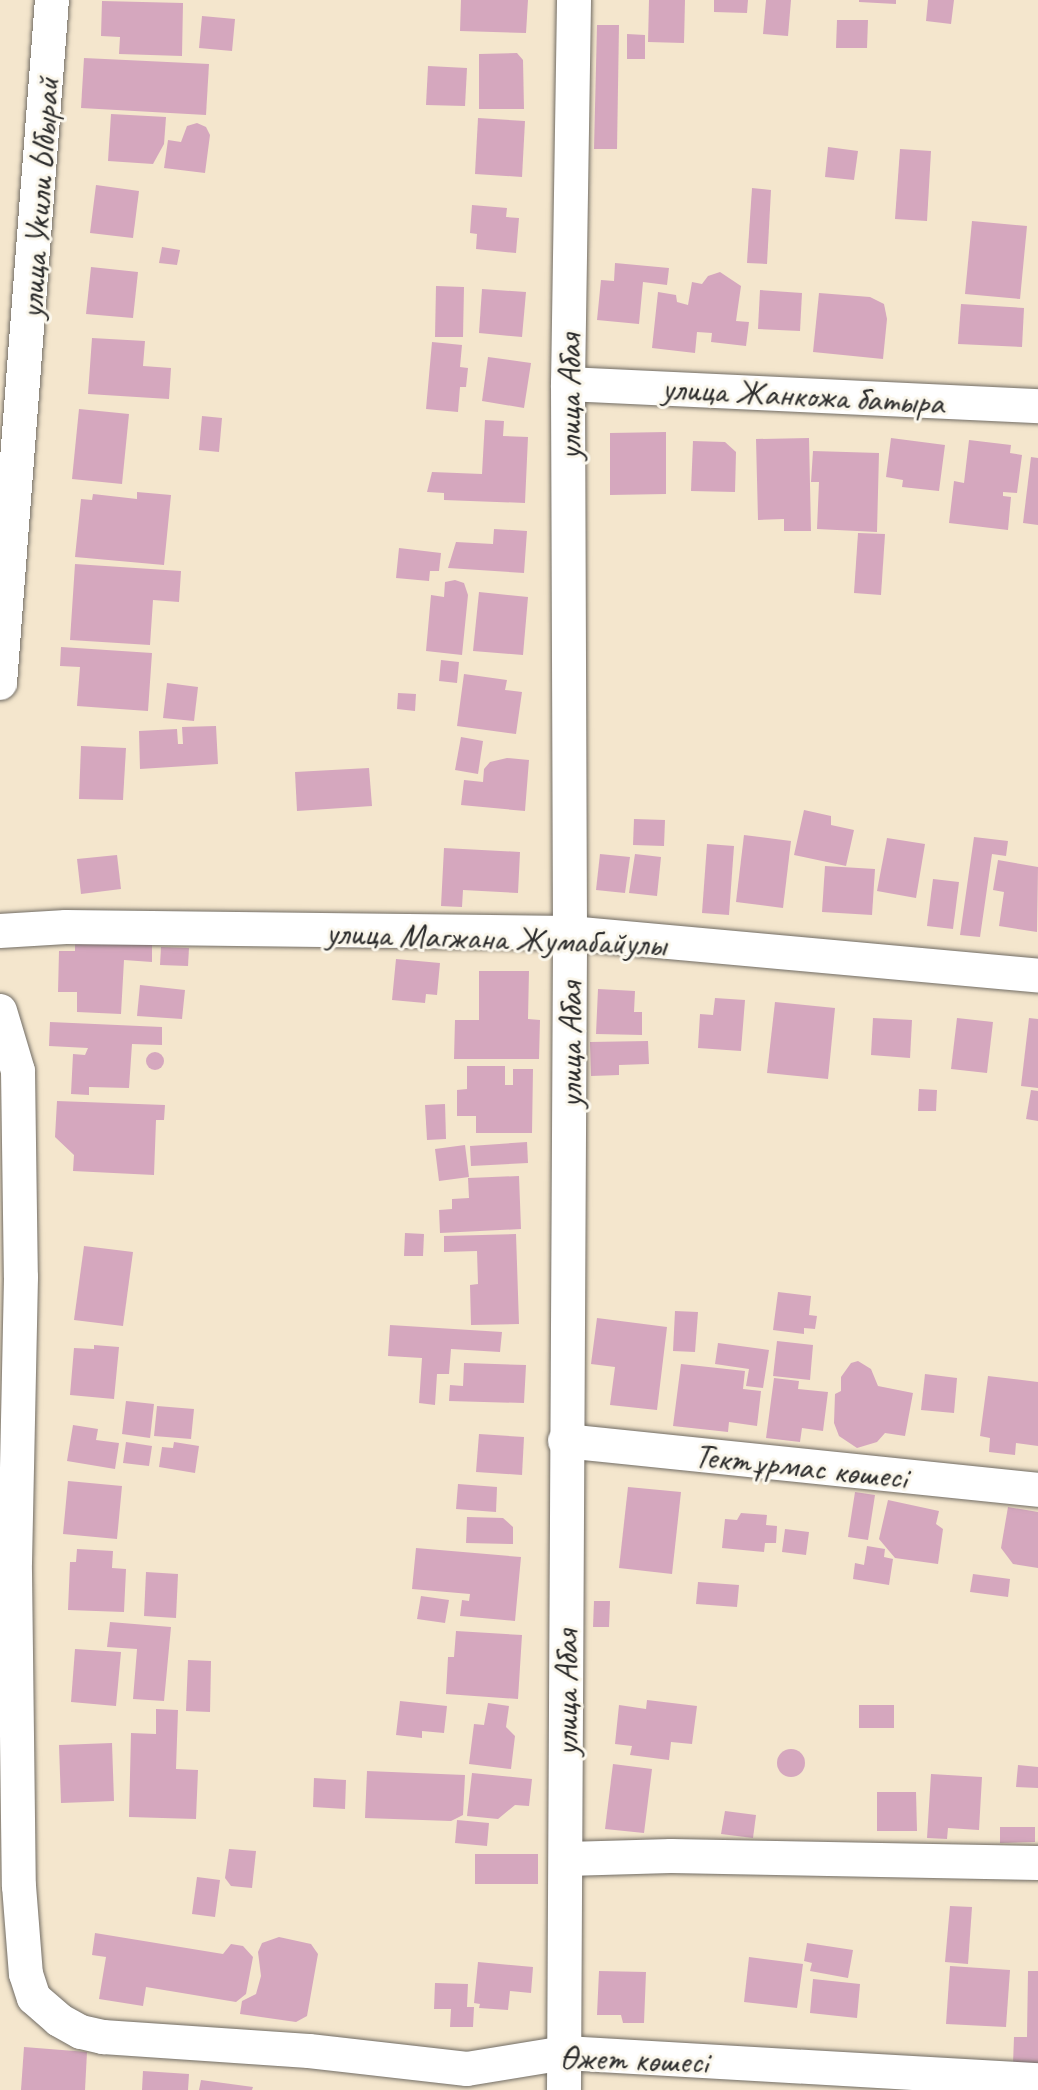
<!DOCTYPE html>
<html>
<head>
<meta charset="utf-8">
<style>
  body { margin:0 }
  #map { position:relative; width:1038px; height:2090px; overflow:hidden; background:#f4e6cd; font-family:Caveat,sans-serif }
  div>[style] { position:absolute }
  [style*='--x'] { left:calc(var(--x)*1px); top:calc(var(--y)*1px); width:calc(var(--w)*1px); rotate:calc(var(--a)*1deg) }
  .building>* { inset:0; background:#d5a7be }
  .round { border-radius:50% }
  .roads { filter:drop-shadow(0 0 2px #716c64) drop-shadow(0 0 2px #716c64) }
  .minor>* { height:34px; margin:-17px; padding:0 17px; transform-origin:17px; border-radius:17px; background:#fff }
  span { translate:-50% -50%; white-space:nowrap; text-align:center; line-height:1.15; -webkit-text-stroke:6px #fbf7ec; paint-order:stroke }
  .street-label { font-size:34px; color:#2b2b2b }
</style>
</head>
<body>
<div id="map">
  <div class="building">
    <i style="clip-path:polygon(461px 0,528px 0,526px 33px,460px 31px)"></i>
    <i style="clip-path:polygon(649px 0,685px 0,684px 43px,648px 42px)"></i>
    <i style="clip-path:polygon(714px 0,748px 0,747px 13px,714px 12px)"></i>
    <i style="clip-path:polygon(766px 0,791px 0,788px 36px,763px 34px)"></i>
    <i style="clip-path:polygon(859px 0,896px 0,896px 4px,859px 2px)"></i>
    <i style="clip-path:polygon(928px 0,954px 0,951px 24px,926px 21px)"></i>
    <i style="clip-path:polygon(102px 1px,183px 3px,182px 56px,119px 54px,120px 37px,101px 36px)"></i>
    <i style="clip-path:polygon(202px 16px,235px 19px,232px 51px,199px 48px)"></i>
    <i style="clip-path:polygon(837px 20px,868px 20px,867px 48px,836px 48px)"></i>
    <i style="clip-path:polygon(597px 25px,619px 25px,617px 149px,594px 149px)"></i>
    <i style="clip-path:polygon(627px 34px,645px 35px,645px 59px,627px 59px)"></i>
    <i style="clip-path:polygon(517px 53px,523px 60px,524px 109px,479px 109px,479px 54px)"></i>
    <i style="clip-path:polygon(84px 58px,209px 64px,206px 115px,81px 108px)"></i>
    <i style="clip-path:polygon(428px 66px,467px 68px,465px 106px,426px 105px)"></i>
    <i style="clip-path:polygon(111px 114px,166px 117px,164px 144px,153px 164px,108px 161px)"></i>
    <i style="clip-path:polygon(478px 118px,525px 121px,522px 177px,475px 174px)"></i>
    <i style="clip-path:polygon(197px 123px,206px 127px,210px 135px,205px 173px,164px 168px,168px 140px,181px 142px,187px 126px)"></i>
    <i style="clip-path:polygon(828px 147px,858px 151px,854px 180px,825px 177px)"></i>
    <i style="clip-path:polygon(900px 149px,931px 151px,927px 221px,895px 219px)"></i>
    <i style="clip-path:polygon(96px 185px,139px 191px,133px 238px,90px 233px)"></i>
    <i style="clip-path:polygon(752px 188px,771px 190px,767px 264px,747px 263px)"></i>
    <i style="clip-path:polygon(472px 205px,507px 208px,506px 217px,519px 218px,516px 253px,476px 249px,477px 234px,470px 233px)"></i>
    <i style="clip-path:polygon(972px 221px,1027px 226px,1020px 299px,965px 294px)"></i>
    <i style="clip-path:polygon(162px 247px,180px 250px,177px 265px,159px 263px)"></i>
    <i style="clip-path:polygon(615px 263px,669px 268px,667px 285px,643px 282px,639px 324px,597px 320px,601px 280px,614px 281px)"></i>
    <i style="clip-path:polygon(91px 267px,138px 272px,133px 318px,86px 314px)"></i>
    <i style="clip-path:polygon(720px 272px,741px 286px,736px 321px,749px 322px,746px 346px,711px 342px,712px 333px,697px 332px,695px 353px,652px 348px,658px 292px,676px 295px,677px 302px,688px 305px,692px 282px,702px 284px,708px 276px)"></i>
    <i style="clip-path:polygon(436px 286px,464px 287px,463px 337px,435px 337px)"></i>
    <i style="clip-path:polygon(482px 289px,526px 292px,522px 337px,479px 333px)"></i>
    <i style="clip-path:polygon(760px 290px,802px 293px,800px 331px,758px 329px)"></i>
    <i style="clip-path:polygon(819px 293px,870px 297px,884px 304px,887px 319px,883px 359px,813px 352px)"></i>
    <i style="clip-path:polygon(961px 304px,1024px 308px,1022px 347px,958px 344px)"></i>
    <i style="clip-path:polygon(92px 338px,145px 341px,143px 366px,171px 368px,169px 399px,88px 394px)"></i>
    <i style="clip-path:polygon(432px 342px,462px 345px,460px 367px,468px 368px,466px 387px,460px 387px,458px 412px,426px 409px)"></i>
    <i style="clip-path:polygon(488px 357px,531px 363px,524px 408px,482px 401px)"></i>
    <i style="clip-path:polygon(79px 409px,129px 414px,122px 484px,72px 479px)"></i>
    <i style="clip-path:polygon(202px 416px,222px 418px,219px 452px,199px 450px)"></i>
    <i style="clip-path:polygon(485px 420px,504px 421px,503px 436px,528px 437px,525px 503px,444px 500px,444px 493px,427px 492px,432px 472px,482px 474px)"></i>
    <i style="clip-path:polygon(666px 432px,666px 494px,610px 495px,610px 433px)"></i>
    <i style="clip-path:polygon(809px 438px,811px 531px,784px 531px,784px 519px,758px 520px,756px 439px)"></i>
    <i style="clip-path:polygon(891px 438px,945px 445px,939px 491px,902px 487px,903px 480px,886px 477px)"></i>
    <i style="clip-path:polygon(969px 440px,1011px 445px,1010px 453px,1022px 455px,1017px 493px,1003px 492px,1003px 496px,1011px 497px,1008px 530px,949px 523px,954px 481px,964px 483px)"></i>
    <i style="clip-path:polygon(693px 441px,725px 442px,736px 452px,735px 492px,691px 491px)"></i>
    <i style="clip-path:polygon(813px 451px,879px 453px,877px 532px,817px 529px,819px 482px,811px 482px)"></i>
    <i style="clip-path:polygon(1031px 457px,1038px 458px,1038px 525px,1023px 523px)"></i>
    <i style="clip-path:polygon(137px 492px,171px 495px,164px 565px,75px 557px,81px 499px,92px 500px,93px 494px,137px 499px)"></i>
    <i style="clip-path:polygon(494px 529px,527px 531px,524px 573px,448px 568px,456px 542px,493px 544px)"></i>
    <i style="clip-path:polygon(858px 533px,885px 534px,881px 595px,854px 593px)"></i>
    <i style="clip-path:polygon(399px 548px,441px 553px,439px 571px,430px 571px,429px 581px,396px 578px)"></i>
    <i style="clip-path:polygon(75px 564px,181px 571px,179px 602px,153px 600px,150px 645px,70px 640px)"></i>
    <i style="clip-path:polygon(455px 580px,464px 583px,468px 595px,462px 655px,426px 651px,431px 595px,444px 597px,445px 582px)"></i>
    <i style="clip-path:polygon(479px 592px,528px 597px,523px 655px,473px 651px)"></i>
    <i style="clip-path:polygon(61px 647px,152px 653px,148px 711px,77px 706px,80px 667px,60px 666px)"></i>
    <i style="clip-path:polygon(441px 660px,459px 662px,457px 683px,439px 681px)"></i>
    <i style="clip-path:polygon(464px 674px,507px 680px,505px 690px,522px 692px,516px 734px,457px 726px)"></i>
    <i style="clip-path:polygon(167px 683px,198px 687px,194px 721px,163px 718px)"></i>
    <i style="clip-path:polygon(398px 693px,416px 694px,415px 711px,397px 709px)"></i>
    <i style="clip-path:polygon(216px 726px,218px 764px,140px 769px,139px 731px,177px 729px,178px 744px,183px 744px,182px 727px)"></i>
    <i style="clip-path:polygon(461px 737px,483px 741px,478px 774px,455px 770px)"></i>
    <i style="clip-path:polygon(81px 746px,126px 748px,123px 800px,79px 799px)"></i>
    <i style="clip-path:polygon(507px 758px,529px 760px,525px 811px,461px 805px,464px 780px,483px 782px,484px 769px,490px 762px)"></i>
    <i style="clip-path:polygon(369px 768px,372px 806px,297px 811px,295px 772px)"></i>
    <i style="clip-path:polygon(804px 810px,831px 816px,831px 825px,854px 830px,846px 866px,794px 855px)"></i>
    <i style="clip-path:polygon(634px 819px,665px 820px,664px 846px,633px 845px)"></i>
    <i style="clip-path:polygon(744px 835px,791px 841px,783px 908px,736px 902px)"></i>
    <i style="clip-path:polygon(974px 837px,1008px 841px,1006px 856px,992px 854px,980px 937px,960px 935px)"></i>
    <i style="clip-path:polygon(887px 838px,925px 844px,916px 898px,877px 891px)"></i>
    <i style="clip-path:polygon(707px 844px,734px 846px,729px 915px,702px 913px)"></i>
    <i style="clip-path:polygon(444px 848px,520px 852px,518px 893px,463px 890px,462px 907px,441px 906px)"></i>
    <i style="clip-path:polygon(600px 854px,630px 857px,625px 893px,596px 890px)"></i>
    <i style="clip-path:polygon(635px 854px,661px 857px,657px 896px,629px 893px)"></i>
    <i style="clip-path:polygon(117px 855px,121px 889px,81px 894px,77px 859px)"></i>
    <i style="clip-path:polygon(998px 860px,1038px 867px,1037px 932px,999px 926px,1004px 892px,993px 890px)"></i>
    <i style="clip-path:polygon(825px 866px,875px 869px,872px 915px,822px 912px)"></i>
    <i style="clip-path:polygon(933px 879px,959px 882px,953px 929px,927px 926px)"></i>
    <i style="clip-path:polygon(75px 941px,152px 944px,152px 962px,124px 960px,121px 1014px,77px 1012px,77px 992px,58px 992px,59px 951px,75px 951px)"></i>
    <i style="clip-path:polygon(161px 947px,189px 948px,188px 966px,160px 965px)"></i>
    <i style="clip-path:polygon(396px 959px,440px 963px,437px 995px,426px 994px,425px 1003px,392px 1000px)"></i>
    <i style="clip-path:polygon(479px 971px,529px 971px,528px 1019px,540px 1020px,539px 1059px,454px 1059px,455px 1020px,479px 1020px)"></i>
    <i style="clip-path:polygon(140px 985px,185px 990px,182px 1019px,137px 1016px)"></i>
    <i style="clip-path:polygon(598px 989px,635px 991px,634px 1012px,642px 1012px,642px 1035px,596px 1034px)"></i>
    <i style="clip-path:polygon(715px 998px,745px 1000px,741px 1051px,698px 1048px,700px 1014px,713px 1015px)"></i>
    <i style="clip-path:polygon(775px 1002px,835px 1008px,828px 1079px,767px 1073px)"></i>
    <i style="clip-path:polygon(873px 1018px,912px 1020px,910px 1058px,871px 1055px)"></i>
    <i style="clip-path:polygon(957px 1018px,993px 1022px,987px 1073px,951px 1069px)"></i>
    <i style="clip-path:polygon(1029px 1018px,1038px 1019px,1038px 1088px,1021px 1086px)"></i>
    <i style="clip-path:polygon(50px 1022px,162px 1027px,162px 1045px,132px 1044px,129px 1088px,89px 1087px,89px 1095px,71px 1094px,73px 1054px,85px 1055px,88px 1048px,49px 1046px)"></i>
    <i style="clip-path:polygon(648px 1041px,649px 1064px,619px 1065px,619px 1075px,591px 1076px,590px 1042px)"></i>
    <i class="round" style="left:146px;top:1052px;width:18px;height:18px"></i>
    <i style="clip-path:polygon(467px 1066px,505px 1066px,505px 1085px,513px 1085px,513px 1069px,533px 1069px,532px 1133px,476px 1133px,476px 1116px,457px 1116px,457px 1090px,467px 1089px)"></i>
    <i style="clip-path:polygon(919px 1089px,937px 1090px,936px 1111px,918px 1111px)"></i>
    <i style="clip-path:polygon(1031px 1090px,1038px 1091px,1038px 1121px,1026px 1119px)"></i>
    <i style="clip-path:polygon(57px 1101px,165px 1105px,164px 1120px,156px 1120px,154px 1175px,73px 1171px,74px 1155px,55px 1137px)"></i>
    <i style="clip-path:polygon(445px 1104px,446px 1139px,427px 1140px,425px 1105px)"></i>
    <i style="clip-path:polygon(527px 1142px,528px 1163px,471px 1166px,470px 1146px)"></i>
    <i style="clip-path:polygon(465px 1145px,469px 1177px,439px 1181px,435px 1149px)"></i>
    <i style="clip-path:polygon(519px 1176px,521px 1229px,440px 1233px,439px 1210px,452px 1209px,452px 1199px,469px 1198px,468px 1178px)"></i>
    <i style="clip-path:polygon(405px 1233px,424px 1234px,423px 1256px,404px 1256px)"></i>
    <i style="clip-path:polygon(516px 1234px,519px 1324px,471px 1325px,470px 1285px,478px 1284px,477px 1251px,444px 1252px,444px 1236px)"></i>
    <i style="clip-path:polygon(84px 1246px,133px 1252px,123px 1326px,74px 1320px)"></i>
    <i style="clip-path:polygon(778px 1292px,811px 1296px,809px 1315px,817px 1316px,815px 1329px,804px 1328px,804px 1334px,773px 1330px)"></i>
    <i style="clip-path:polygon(675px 1311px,698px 1312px,695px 1352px,673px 1351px)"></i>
    <i style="clip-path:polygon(597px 1318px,667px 1327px,657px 1410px,610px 1405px,615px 1367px,591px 1364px)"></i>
    <i style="clip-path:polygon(390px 1325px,502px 1332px,500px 1352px,451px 1349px,449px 1374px,437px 1374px,435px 1405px,419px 1403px,422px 1358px,388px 1356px)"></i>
    <i style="clip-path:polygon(777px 1341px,813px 1345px,810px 1380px,773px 1376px)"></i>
    <i style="clip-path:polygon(718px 1343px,769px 1350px,763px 1388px,746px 1386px,749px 1369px,715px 1364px)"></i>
    <i style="clip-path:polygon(94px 1345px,119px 1347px,114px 1399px,70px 1395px,74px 1348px,94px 1349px)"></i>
    <i style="clip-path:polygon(858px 1361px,871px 1369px,878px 1386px,913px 1393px,905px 1436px,885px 1433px,877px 1442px,857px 1448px,839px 1436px,834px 1423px,835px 1394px,841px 1391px,841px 1377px,851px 1363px)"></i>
    <i style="clip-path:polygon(464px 1363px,526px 1365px,524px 1403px,449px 1401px,450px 1385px,463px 1386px)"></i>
    <i style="clip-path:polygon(681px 1364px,745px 1371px,743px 1389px,761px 1391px,757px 1426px,729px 1422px,728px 1432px,673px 1426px)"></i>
    <i style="clip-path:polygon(925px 1374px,957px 1378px,954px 1413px,921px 1410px)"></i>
    <i style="clip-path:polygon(988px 1376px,1038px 1382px,1038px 1446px,1016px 1443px,1015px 1455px,989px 1452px,990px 1438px,980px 1436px)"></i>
    <i style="clip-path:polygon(774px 1378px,799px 1381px,798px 1389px,828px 1392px,823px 1431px,802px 1428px,800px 1442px,766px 1438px)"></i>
    <i style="clip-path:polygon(126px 1401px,154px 1404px,150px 1438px,122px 1434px)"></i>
    <i style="clip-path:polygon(157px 1406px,194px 1409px,191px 1439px,154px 1436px)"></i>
    <i style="clip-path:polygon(73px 1425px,98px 1429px,96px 1440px,119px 1443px,115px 1469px,67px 1461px)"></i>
    <i style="clip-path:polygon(479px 1434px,524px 1437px,522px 1475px,476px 1472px)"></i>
    <i style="clip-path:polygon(126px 1442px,152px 1446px,149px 1466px,123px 1463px)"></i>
    <i style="clip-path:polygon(174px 1442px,199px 1446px,195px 1473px,159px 1467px,162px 1447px,173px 1448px)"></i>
    <i style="clip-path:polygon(68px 1481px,122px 1486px,117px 1539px,63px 1534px)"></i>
    <i style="clip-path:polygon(458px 1484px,497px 1487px,496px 1512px,456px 1509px)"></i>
    <i style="clip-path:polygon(628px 1487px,681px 1492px,672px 1574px,619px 1568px)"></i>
    <i style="clip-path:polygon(855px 1492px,875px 1495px,868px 1540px,848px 1537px)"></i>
    <i style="clip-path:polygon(888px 1500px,939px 1511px,936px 1524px,943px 1529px,938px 1564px,895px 1558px,879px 1539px)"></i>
    <i style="clip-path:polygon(1008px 1507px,1038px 1512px,1038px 1568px,1013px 1564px,1001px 1548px)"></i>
    <i style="clip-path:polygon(741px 1513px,767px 1515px,766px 1525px,777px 1526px,776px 1543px,765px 1543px,764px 1552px,722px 1548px,725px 1519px,737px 1520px)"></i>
    <i style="clip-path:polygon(467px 1517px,503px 1518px,513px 1527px,513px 1544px,466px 1543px)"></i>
    <i style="clip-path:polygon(785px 1529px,809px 1532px,806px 1555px,782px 1552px)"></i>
    <i style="clip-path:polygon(867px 1546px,885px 1549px,884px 1557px,893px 1559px,889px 1585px,853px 1579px,855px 1563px,864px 1565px)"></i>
    <i style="clip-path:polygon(416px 1548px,521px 1557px,515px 1621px,460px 1616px,462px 1600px,469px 1601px,470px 1594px,412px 1589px)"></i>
    <i style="clip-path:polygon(77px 1549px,113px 1551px,112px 1568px,126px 1569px,124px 1612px,68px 1610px,70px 1562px,76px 1562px)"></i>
    <i style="clip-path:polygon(146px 1572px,178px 1574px,176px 1618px,144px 1616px)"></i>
    <i style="clip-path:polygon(973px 1574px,1010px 1579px,1008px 1597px,970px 1592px)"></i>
    <i style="clip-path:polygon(698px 1582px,739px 1585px,737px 1607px,696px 1604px)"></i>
    <i style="clip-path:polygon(421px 1596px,449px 1600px,445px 1623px,417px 1619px)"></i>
    <i style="clip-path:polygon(594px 1601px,610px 1601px,609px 1627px,593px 1627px)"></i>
    <i style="clip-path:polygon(110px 1622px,171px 1627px,164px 1701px,133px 1699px,137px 1649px,107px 1647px)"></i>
    <i style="clip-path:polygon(456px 1631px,522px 1635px,518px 1699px,446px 1694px,448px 1657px,454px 1657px)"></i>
    <i style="clip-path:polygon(75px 1649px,121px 1652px,116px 1706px,71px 1702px)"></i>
    <i style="clip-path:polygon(188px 1660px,211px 1661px,210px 1712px,186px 1711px)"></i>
    <i style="clip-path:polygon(647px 1700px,697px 1706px,692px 1744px,671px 1742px,669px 1760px,630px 1755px,632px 1746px,615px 1744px,619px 1705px,646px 1709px)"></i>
    <i style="clip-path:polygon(400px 1701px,447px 1706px,444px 1733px,422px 1731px,422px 1738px,396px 1735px)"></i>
    <i style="clip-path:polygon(488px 1703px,509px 1706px,506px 1727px,515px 1736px,511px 1769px,469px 1764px,474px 1724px,484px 1725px)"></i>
    <i style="clip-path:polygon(859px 1705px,894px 1705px,894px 1728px,859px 1728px)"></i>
    <i style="clip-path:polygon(156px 1709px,178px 1710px,176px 1769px,198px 1770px,196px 1819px,129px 1817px,131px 1733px,156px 1734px)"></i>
    <i style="clip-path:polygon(112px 1743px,114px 1801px,61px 1803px,59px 1745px)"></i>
    <i class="round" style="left:777px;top:1749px;width:28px;height:28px"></i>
    <i style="clip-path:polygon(613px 1764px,652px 1769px,644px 1833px,605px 1829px)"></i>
    <i style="clip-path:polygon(1018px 1765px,1038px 1767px,1038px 1788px,1016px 1787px)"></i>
    <i style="clip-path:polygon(367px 1771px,465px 1775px,463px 1815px,451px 1821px,365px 1818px)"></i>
    <i style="clip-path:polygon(472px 1773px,532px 1779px,529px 1806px,515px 1805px,498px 1819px,467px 1816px)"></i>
    <i style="clip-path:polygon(931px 1774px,982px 1777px,979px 1830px,948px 1828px,947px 1839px,927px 1838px)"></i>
    <i style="clip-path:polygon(314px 1778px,346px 1780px,345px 1809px,313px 1807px)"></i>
    <i style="clip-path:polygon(877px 1792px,916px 1792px,917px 1831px,877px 1831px)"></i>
    <i style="clip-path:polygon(725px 1811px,756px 1815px,753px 1838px,721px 1834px)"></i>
    <i style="clip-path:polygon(457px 1820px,489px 1823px,487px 1846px,455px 1843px)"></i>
    <i style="clip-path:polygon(1000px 1827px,1035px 1827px,1035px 1842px,1000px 1843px)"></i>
    <i style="clip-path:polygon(229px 1849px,256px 1851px,252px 1888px,231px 1886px,225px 1878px)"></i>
    <i style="clip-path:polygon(475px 1854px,538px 1854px,538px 1884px,475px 1884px)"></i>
    <i style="clip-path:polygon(197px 1877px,220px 1880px,215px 1917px,192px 1914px)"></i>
    <i style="clip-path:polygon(950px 1906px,972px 1907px,968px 1964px,945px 1962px)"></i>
    <i style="clip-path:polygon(95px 1933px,223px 1954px,231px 1944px,243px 1946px,253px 1957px,246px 1994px,236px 2002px,146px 1987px,143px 2006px,99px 1999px,106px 1957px,92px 1955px)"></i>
    <i style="clip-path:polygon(279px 1937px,311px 1944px,318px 1954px,307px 2016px,296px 2022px,240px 2014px,242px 2001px,256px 1994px,261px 1976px,258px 1952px,262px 1943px)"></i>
    <i style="clip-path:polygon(807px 1943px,853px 1950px,848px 1978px,810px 1971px,812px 1963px,804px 1961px)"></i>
    <i style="clip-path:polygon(749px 1957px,803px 1964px,797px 2008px,744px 2002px)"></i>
    <i style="clip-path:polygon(478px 1962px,533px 1967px,531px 1993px,510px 1991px,508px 2010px,479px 2008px,480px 2004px,474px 2003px)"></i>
    <i style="clip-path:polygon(950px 1966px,1010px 1970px,1006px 2027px,946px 2024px)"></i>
    <i style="clip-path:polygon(599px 1971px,646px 1972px,644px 2023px,623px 2023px,621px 2015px,597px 2015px)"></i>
    <i style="clip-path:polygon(1028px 1971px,1038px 1971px,1038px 2065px,1013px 2064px,1014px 2037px,1027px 2037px)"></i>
    <i style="clip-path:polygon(813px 1979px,860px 1984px,857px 2018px,810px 2013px)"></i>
    <i style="clip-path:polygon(435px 1983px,468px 1984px,467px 2007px,474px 2007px,473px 2027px,450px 2027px,451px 2009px,434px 2009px)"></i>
    <i style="clip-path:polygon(24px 2047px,87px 2052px,85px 2090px,21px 2090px)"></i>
    <i style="clip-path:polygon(143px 2071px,189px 2074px,188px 2090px,142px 2090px)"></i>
    <i style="clip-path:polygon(201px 2080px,253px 2087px,252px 2090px,199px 2090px)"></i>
  </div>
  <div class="roads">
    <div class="minor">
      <i style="--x:568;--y:384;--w:471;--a:2.7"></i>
      <i style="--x:0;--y:683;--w:685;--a:-85.65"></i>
      <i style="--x:0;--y:931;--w:66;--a:-3.5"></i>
      <i style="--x:66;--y:927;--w:504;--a:0.68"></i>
      <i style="--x:570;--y:933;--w:470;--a:5.2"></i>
      <i style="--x:0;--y:1011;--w:63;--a:73.3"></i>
      <i style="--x:18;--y:1071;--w:206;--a:89.2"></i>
      <i style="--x:21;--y:1277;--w:295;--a:91.2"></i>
      <i style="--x:15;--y:1572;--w:314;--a:89.3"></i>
      <i style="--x:19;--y:1886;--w:88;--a:85.5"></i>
      <i style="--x:26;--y:1974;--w:25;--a:72"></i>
      <i style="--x:34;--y:1998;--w:33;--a:41"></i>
      <i style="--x:59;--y:2020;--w:25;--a:29"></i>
      <i style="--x:81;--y:2032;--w:23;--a:13"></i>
      <i style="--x:103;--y:2037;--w:206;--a:3.9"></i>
      <i style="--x:309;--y:2051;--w:159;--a:6.5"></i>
      <i style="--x:467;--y:2069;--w:99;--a:-9.3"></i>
      <i style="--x:565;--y:2053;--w:474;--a:3.3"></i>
      <i style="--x:565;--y:1441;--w:476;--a:5.9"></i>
      <i style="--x:567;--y:1859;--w:104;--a:-1.7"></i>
      <i style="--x:671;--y:1856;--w:367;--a:1.1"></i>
      <i style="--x:564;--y:2090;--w:1157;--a:-89.7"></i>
      <i style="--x:570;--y:933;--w:549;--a:-90.21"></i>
      <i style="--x:568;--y:384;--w:384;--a:-89.1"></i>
    </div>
  </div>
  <div class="street-label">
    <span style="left:39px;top:198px;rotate:-86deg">улица Укили Ыбырай</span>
    <span style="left:803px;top:395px;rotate:3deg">улица Жанкожа батыра</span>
    <span style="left:569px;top:397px;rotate:-90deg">улица Абая</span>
    <span style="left:496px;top:938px;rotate:2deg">улица Магжана Жумабайулы</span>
    <span style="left:570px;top:1045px;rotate:-90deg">улица Абая</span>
    <span style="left:801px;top:1466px;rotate:6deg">Тектұрмас көшесі</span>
    <span style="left:566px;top:1693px;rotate:-90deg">улица Абая</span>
    <span style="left:634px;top:2059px;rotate:2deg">Өжет көшесі</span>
  </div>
</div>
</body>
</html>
